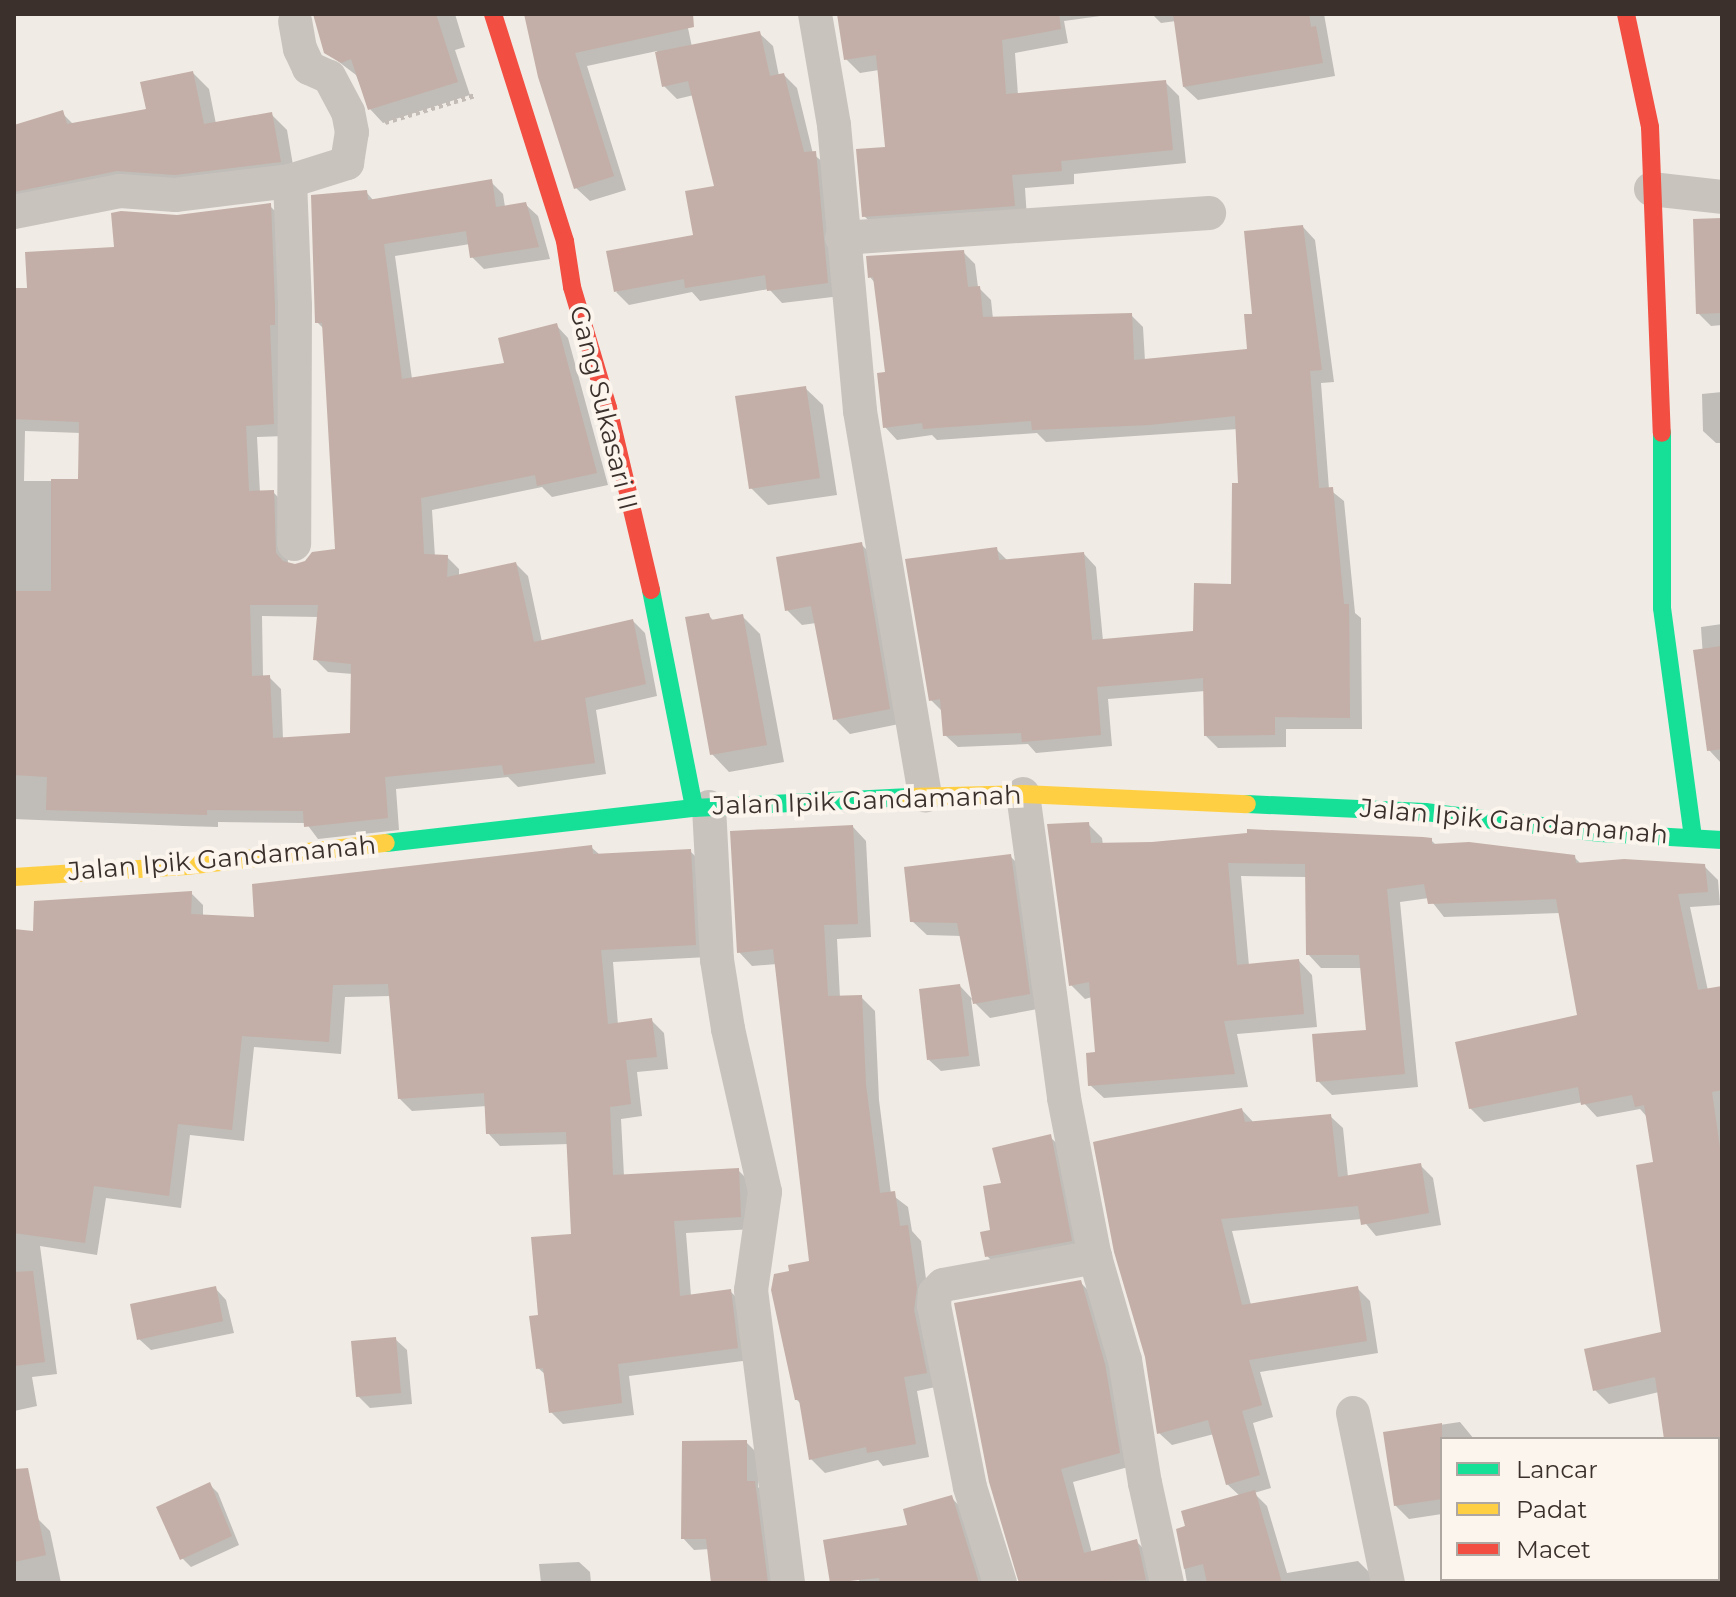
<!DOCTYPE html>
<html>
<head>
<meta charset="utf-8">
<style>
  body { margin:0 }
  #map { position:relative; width:1736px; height:1597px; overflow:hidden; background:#f0ebe5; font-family:Montserrat,sans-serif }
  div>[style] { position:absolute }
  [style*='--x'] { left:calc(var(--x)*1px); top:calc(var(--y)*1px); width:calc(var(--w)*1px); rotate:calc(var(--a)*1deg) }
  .shadow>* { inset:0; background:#0003 }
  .building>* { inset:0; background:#c3afa7 }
  .path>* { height:5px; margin-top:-2.5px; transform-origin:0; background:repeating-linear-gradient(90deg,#c2bbb6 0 4px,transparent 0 8px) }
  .street>* { height:34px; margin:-17px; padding:0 17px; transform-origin:17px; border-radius:17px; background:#c9c3be }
  .fast>* { height:18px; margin:-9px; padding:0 9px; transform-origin:9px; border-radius:9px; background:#16e098 }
  .slow>* { height:18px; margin:-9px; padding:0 9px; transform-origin:9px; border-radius:9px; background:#ffcf43 }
  .jam>* { height:18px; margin:-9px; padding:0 9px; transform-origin:9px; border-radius:9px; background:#f24e42 }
  span { translate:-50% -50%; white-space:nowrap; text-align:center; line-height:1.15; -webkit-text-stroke:8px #fbf5ee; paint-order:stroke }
  .street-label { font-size:26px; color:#3b302b }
  .frame { position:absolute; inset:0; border:16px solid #3b302b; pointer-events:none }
  .legend { position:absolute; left:1440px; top:1437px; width:280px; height:144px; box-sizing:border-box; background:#fbf5ee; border:2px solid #aea6a0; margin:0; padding:10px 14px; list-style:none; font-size:24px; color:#3b302b }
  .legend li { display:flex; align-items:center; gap:16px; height:40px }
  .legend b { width:40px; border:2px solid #aea6a0 }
</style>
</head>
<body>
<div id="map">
  <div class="shadow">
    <i style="clip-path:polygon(306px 14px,455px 14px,465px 47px,455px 50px,470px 95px,383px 123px,370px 109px,356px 75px,326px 52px,315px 15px)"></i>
    <i style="clip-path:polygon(525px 14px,685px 14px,692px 47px,759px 33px,773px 46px,779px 76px,784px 75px,797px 88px,813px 154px,829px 167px,841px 296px,782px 303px,769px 289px,700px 301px,692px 292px,629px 305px,616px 292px,695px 237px,717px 188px,694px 95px,677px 99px,664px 86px,657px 51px,587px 66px,626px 190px,590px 201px,576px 188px)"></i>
    <i style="clip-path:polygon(839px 14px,1115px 14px,1064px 21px,1068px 43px,1015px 53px,1018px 95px,1165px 82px,1179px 96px,1186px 163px,1074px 174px,1074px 184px,1025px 188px,1027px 219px,878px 229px,864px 216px,887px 149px,879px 70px,860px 73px,846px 59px)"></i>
    <i style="clip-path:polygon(1152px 14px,1324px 14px,1335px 76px,1198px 100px,1184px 87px,1176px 21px,1161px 23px)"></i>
    <i style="clip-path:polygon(193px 73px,209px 89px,216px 124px,271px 114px,287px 130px,295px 177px,14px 216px,14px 127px,62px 113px,74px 125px,148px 110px)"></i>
    <i style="clip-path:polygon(evenodd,491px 182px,503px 194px,505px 207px,525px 204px,538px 216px,550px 259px,484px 269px,472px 257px,470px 244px,395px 256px,412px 379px,506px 364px,556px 325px,568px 338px,608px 485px,552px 497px,542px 487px,432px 510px,435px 557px,447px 557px,459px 569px,459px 577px,516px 564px,528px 576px,542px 642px,633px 621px,645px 633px,657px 696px,596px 710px,606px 774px,518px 787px,508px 777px,396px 789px,399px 830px,318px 839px,306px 823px,218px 822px,218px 827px,183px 826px,14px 819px,14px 290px,29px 289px,177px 217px,270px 206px,282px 218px,285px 436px,257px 437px,260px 493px,273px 492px,286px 505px,288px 564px,295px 566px,337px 551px,324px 329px,317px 322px,366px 192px,374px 201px,491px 182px,25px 431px,81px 433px,80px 481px,24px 481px,25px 431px,491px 182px,262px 616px,319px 617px,316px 660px,328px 672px,353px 674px,352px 735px,283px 739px,281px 689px,269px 677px,263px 677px,262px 616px)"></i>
    <i style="clip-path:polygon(1722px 220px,1722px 325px,1711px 326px,1698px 313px)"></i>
    <i style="clip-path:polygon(1303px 227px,1315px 240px,1334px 382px,1321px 383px,1329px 489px,1344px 501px,1355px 613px,1361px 618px,1362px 729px,1286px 729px,1286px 747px,1218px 748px,1206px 736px,1205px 691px,1108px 699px,1112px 746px,1036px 753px,1028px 744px,958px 747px,945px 735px,943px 712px,931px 700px,996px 549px,1008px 561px,1084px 554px,1096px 567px,1103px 641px,1195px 633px,1233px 586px,1240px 485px,1238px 429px,1046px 442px,1037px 433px,937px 440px,932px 435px,897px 440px,885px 427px,887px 373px,875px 283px,870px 277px,963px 252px,975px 264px,978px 287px,991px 300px,993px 319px,1131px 315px,1143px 327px,1145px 361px,1249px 351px,1254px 315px)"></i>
    <i style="clip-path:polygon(805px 388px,823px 405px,837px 495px,768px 505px,751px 488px)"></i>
    <i style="clip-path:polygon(1722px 392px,1722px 443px,1716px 443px,1703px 431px,1702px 394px)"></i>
    <i style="clip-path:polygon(861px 544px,876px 559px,904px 723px,850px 734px,835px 719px,816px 623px,802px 625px,787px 610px)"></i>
    <i style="clip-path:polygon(708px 615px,715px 622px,742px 616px,760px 634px,784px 762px,729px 772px,712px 754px)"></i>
    <i style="clip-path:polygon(1722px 624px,1722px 764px,1709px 750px,1701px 627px)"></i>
    <i style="clip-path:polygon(1088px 824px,1102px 838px,1103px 845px,1431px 840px,1437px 846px,1574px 857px,1582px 865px,1704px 866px,1718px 880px,1720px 905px,1690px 907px,1722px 1056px,1722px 1583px,1458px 1583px,1457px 1579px,1718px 1579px,1718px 1439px,1666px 1439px,1659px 1392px,1609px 1404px,1595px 1390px,1664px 1333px,1655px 1164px,1648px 1118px,1640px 1109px,1597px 1117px,1583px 1102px,1484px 1122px,1470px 1108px,1579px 1017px,1560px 913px,1444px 917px,1429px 898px,1400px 902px,1418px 1087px,1332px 1095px,1318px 1081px,1368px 1031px,1362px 968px,1321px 968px,1308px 954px,1307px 877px,1241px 876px,1249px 966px,1299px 961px,1312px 975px,1317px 1027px,1237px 1034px,1248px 1087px,1104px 1098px,1090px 1085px,1097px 1054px,1092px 997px,1085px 999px,1071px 985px)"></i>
    <i style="clip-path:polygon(853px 827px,866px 841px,871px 937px,837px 939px,840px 998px,861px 997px,875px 1011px,879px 1100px,891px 1194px,908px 1207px,912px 1231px,921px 1241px,940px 1386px,917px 1391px,929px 1457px,883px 1466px,878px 1460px,825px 1473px,811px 1459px,802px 1405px,796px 1399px,792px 1273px,811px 1263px,777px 964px,752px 966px,739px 952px)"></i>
    <i style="clip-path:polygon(591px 847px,600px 855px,690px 851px,703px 864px,708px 957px,613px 962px,618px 1025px,651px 1020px,664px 1033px,668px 1069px,637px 1072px,642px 1116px,621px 1119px,624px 1176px,738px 1170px,751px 1183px,753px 1229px,686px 1233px,691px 1296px,730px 1291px,743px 1304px,750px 1360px,629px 1376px,634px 1415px,563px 1424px,551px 1412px,546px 1375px,538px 1368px,540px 1317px,573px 1236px,569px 1144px,500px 1146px,488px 1133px,487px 1106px,412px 1111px,400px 1099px,391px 996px,345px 997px,341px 1054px,254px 1047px,244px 1141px,190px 1135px,181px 1208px,106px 1198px,97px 1255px,40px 1246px,57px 1374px,32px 1377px,37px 1406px,14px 1411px,14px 931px,35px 933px,191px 893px,203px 905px,203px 916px,256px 919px)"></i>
    <i style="clip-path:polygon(1010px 856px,1025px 871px,1043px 1008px,990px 1018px,971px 999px,980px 1066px,941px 1071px,929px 1060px,960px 986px,975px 1002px,962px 936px,927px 935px,912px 921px)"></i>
    <i style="clip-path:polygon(1242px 1110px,1255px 1124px,1330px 1116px,1343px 1128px,1348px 1177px,1420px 1165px,1433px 1178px,1441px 1225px,1376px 1236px,1362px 1219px,1232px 1231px,1251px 1305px,1357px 1288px,1370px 1301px,1378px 1353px,1260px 1372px,1273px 1417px,1253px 1423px,1271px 1488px,1254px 1493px,1267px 1506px,1287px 1573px,1358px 1561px,1372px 1575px,1373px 1583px,1187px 1583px,1178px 1530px,1240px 1496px,1227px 1484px,1214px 1434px,1172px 1445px,1159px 1433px)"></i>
    <i style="clip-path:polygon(1050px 1137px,1062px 1148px,1082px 1252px,998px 1267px,987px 1256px,1003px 1184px)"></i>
    <i style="clip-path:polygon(1080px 1282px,1094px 1296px,1132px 1466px,1073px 1482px,1092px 1553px,1136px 1541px,1150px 1555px,1157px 1583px,1020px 1583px)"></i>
    <i style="clip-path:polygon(215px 1288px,226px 1300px,234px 1333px,151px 1350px,139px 1339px)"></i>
    <i style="clip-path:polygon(395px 1339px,407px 1350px,412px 1404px,370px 1408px,358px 1396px)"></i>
    <i style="clip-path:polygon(1460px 1422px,1474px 1439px,1442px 1439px,1442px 1514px,1409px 1519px,1395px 1505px,1385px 1433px)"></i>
    <i style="clip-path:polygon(746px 1442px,758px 1454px,758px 1487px,766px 1495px,776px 1583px,713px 1583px,710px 1549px,694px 1550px,683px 1538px)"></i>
    <i style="clip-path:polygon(209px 1484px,218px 1493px,239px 1545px,191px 1567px,182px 1558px)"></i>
    <i style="clip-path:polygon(951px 1497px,964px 1511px,987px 1583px,860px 1583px,847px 1538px,910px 1527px)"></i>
    <i style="clip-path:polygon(37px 1518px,50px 1531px,61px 1583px,14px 1583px,14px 1523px)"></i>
    <i style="clip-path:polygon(579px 1562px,590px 1572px,591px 1583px,541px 1583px,539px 1564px)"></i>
  </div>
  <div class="building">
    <i style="clip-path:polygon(313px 14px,436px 14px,458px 82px,368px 110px,351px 59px,341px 63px,324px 53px)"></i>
    <i style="clip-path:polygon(524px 14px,693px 14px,694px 27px,575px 53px,614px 176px,574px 189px,538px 77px)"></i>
    <i style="clip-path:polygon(837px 14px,1059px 14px,1061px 29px,1002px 40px,1006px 94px,1166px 80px,1173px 150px,1061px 161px,1062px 171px,1012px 175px,1015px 206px,862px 217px,856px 149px,885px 147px,876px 55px,844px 60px)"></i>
    <i style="clip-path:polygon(1173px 14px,1309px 14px,1311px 27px,1316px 26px,1323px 63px,1183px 87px)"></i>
    <i style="clip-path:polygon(760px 31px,770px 76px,784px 73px,804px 152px,816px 151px,828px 283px,767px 291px,765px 275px,685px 288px,684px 279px,614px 292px,606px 251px,693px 235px,685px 191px,714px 186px,688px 81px,662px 87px,655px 52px)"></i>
    <i style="clip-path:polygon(193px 71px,204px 124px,272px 112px,281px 162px,175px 175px,117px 171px,14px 192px,14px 125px,63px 110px,67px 124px,146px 109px,140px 82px)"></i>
    <i style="clip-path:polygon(evenodd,492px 179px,496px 207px,526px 202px,539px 247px,470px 258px,466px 231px,384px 244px,402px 379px,504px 363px,498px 338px,557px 323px,597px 473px,537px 486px,535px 475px,421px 498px,424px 554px,448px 555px,447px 577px,516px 562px,534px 642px,633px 619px,646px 684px,585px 698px,595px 763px,504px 775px,502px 765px,385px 777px,388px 818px,304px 827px,303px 811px,207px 810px,207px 815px,46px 810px,47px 777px,14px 775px,14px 591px,51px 591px,51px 479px,78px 479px,79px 422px,14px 419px,14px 288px,27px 288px,25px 252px,114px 247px,111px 213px,121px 211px,177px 215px,271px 203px,275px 306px,275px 325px,270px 325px,274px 424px,246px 426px,249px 491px,274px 490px,276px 553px,283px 561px,295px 564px,305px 561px,312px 552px,335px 549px,322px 323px,315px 323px,311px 195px,367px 190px,368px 200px,492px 179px,250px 605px,318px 605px,313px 660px,351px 664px,350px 733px,273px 738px,270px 675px,252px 676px,250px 605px)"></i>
    <i style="clip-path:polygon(1722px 218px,1722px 313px,1696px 314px,1693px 219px)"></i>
    <i style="clip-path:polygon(1303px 225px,1322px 370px,1310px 371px,1319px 488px,1333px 487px,1344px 604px,1349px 604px,1350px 718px,1275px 717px,1275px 735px,1204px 736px,1203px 678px,1097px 687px,1101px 735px,1022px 742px,1021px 733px,943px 736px,940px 699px,929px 701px,905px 559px,997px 547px,999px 560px,1084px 552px,1092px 640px,1193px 631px,1194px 583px,1231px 584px,1232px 483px,1238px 483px,1235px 416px,1149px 425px,1032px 430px,1031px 421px,923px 429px,922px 423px,883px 428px,877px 373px,885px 372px,873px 277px,868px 278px,866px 256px,964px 250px,968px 287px,980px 286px,983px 317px,1132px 313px,1134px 360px,1247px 349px,1244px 314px,1252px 314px,1244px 231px)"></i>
    <i style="clip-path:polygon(806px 386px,820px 478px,749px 489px,735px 396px)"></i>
    <i style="clip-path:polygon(862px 542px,890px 709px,833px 720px,811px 606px,785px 611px,776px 557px)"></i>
    <i style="clip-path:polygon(709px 613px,711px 620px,743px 614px,767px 745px,710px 755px,685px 617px)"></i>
    <i style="clip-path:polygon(1722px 646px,1722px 749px,1707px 751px,1693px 650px)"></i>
    <i style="clip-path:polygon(1089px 822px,1091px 843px,1152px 842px,1247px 833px,1247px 829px,1423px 837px,1432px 838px,1432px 844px,1469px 842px,1575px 855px,1576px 863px,1624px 859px,1705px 864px,1708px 892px,1678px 894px,1698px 990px,1722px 986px,1722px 1090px,1712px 1092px,1722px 1162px,1722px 1439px,1664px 1439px,1655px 1377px,1593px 1391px,1584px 1349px,1661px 1332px,1636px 1165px,1653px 1162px,1644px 1105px,1635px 1107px,1632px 1095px,1581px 1105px,1578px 1087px,1469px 1109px,1455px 1042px,1577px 1015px,1556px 899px,1428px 904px,1424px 884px,1387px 889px,1405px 1074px,1316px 1082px,1312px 1034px,1366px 1030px,1359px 955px,1306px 955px,1305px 864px,1228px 863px,1237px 965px,1299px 959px,1304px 1014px,1224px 1021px,1235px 1074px,1088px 1086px,1086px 1053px,1095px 1052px,1089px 982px,1069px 986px,1047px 824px)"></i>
    <i style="clip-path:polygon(853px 825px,858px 924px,824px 925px,828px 996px,862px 995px,866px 1085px,880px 1193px,895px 1191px,900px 1226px,908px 1225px,917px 1288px,914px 1310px,927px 1373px,904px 1377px,916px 1444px,867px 1453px,866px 1447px,809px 1460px,799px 1400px,795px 1400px,771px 1290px,774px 1274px,789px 1271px,788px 1265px,809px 1261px,773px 949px,737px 953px,730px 831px)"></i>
    <i style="clip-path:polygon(592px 845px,593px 854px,691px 849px,696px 945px,601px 950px,608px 1024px,652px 1018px,657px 1057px,626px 1060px,631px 1104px,610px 1107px,613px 1175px,739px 1168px,741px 1217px,674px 1221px,680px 1296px,731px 1289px,738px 1348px,618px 1364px,622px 1403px,549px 1413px,543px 1368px,536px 1369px,529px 1316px,538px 1315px,531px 1237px,571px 1234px,566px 1132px,486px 1134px,484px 1093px,398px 1099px,388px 984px,333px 985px,329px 1042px,242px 1036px,232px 1130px,178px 1124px,169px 1196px,94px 1186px,85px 1243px,14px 1233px,14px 929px,33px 931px,34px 901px,192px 891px,191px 914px,254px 917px,252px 884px)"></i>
    <i style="clip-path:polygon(1011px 854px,1030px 994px,973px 1004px,957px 923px,910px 922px,904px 867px)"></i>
    <i style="clip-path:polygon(960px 984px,969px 1056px,927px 1060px,919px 989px)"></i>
    <i style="clip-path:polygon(1242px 1108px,1245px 1122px,1331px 1114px,1338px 1177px,1421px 1163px,1429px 1213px,1361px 1225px,1358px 1206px,1221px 1219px,1242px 1305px,1358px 1286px,1367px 1341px,1249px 1360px,1262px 1405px,1242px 1411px,1260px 1475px,1226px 1485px,1208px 1420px,1157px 1434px,1145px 1357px,1114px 1252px,1093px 1142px)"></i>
    <i style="clip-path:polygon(1051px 1134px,1072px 1241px,985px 1257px,980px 1232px,990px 1230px,983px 1186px,1001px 1183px,992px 1148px)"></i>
    <i style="clip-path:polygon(33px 1271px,45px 1362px,14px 1366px,14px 1272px)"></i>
    <i style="clip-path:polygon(1081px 1280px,1105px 1364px,1120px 1453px,1061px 1469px,1084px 1553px,1137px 1539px,1146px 1580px,1019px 1583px,989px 1482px,954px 1303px)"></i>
    <i style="clip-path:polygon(216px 1286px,223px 1321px,137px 1340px,130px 1304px)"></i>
    <i style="clip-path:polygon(396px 1337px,401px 1393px,356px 1397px,351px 1341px)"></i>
    <i style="clip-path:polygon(1442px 1423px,1442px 1499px,1394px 1506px,1383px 1432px)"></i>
    <i style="clip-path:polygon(747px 1440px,747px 1481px,755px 1481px,768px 1583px,711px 1583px,706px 1539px,681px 1539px,682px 1441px)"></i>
    <i style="clip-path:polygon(28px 1468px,46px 1555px,14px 1562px,14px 1469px)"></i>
    <i style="clip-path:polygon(210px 1482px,232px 1536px,180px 1560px,156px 1507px)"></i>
    <i style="clip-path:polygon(1255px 1490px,1282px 1583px,1207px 1583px,1203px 1564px,1184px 1569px,1176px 1529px,1185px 1526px,1181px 1511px)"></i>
    <i style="clip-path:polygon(952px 1495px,979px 1583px,880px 1583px,879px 1578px,830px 1583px,823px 1540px,907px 1525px,903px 1509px)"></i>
  </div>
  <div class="path">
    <i style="--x:385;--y:122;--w:94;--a:-16.7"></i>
  </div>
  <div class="street">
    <i style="--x:815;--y:14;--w:113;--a:80.3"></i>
    <i style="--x:834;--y:125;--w:287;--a:84.8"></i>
    <i style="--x:860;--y:411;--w:390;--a:80.4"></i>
    <i style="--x:290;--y:181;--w:125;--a:87.7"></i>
    <i style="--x:295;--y:306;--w:238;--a:90.2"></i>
    <i style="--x:1651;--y:189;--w:71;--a:6.4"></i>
    <i style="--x:14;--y:212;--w:108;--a:-11.2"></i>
    <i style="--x:120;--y:191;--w:55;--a:4.2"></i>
    <i style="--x:175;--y:195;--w:116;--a:-6.9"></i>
    <i style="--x:290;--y:181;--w:60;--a:-17.5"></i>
    <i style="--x:347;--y:163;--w:31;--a:-81"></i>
    <i style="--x:352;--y:132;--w:20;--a:-101"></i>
    <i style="--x:348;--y:112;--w:40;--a:-118"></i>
    <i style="--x:329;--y:77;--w:22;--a:-156"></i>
    <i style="--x:309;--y:68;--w:21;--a:-115"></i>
    <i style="--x:300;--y:49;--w:28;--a:-100"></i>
    <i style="--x:842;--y:238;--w:368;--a:-3.9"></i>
    <i style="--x:1023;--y:794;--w:307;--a:82.3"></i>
    <i style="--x:1064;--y:1098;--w:162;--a:79"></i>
    <i style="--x:1095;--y:1257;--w:107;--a:73.8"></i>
    <i style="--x:1125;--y:1360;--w:125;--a:80.8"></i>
    <i style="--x:1145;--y:1483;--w:102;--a:77.6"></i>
    <i style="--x:709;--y:807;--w:153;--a:87"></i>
    <i style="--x:717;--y:960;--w:70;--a:80.9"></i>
    <i style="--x:728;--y:1029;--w:167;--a:77.2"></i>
    <i style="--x:765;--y:1192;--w:99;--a:98.1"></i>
    <i style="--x:751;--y:1290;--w:295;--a:82.8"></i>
    <i style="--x:1353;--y:1413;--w:174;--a:78.4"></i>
    <i style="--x:1000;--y:1583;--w:101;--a:-107.4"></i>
    <i style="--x:970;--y:1487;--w:185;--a:-101.2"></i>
    <i style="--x:934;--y:1306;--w:13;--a:-86"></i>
    <i style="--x:935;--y:1293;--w:11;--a:-45"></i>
    <i style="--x:943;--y:1285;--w:155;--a:-10.4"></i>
  </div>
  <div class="fast">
    <i style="--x:1662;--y:433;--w:175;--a:90"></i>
    <i style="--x:1662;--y:608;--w:230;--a:82.3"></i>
    <i style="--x:651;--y:590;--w:222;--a:78.8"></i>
    <i style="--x:1247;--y:804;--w:178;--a:2.6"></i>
    <i style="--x:1425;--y:812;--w:177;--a:6.8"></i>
    <i style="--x:1601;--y:833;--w:121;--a:3.3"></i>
    <i style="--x:386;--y:843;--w:310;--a:-6.5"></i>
    <i style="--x:694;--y:808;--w:216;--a:-2.9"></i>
  </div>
  <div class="slow">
    <i style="--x:910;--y:797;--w:113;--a:-1.5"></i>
    <i style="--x:1023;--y:794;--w:224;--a:2.6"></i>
    <i style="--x:14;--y:877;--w:172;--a:-3.7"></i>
    <i style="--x:186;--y:866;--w:201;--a:-6.6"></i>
  </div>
  <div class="jam">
    <i style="--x:493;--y:14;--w:238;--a:72.4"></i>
    <i style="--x:565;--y:241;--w:47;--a:81.3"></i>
    <i style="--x:572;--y:287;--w:126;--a:73.4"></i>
    <i style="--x:608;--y:408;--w:187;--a:76.7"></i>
    <i style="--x:1626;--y:14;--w:116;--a:78"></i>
    <i style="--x:1650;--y:127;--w:306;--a:87.8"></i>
  </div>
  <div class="street-label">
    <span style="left:603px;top:408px;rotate:76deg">Gang Sukasari II</span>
    <span style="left:867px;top:801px;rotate:-2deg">Jalan Ipik Gandamanah</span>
    <span style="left:1514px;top:822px;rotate:5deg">Jalan Ipik Gandamanah</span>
    <span style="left:222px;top:859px;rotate:-5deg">Jalan Ipik Gandamanah</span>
  </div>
  <div class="frame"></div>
  <ul class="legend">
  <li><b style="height:10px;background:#16e098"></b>Lancar</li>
  <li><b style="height:10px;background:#ffcf43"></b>Padat</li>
  <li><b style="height:10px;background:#f24e42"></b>Macet</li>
  </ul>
</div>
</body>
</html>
